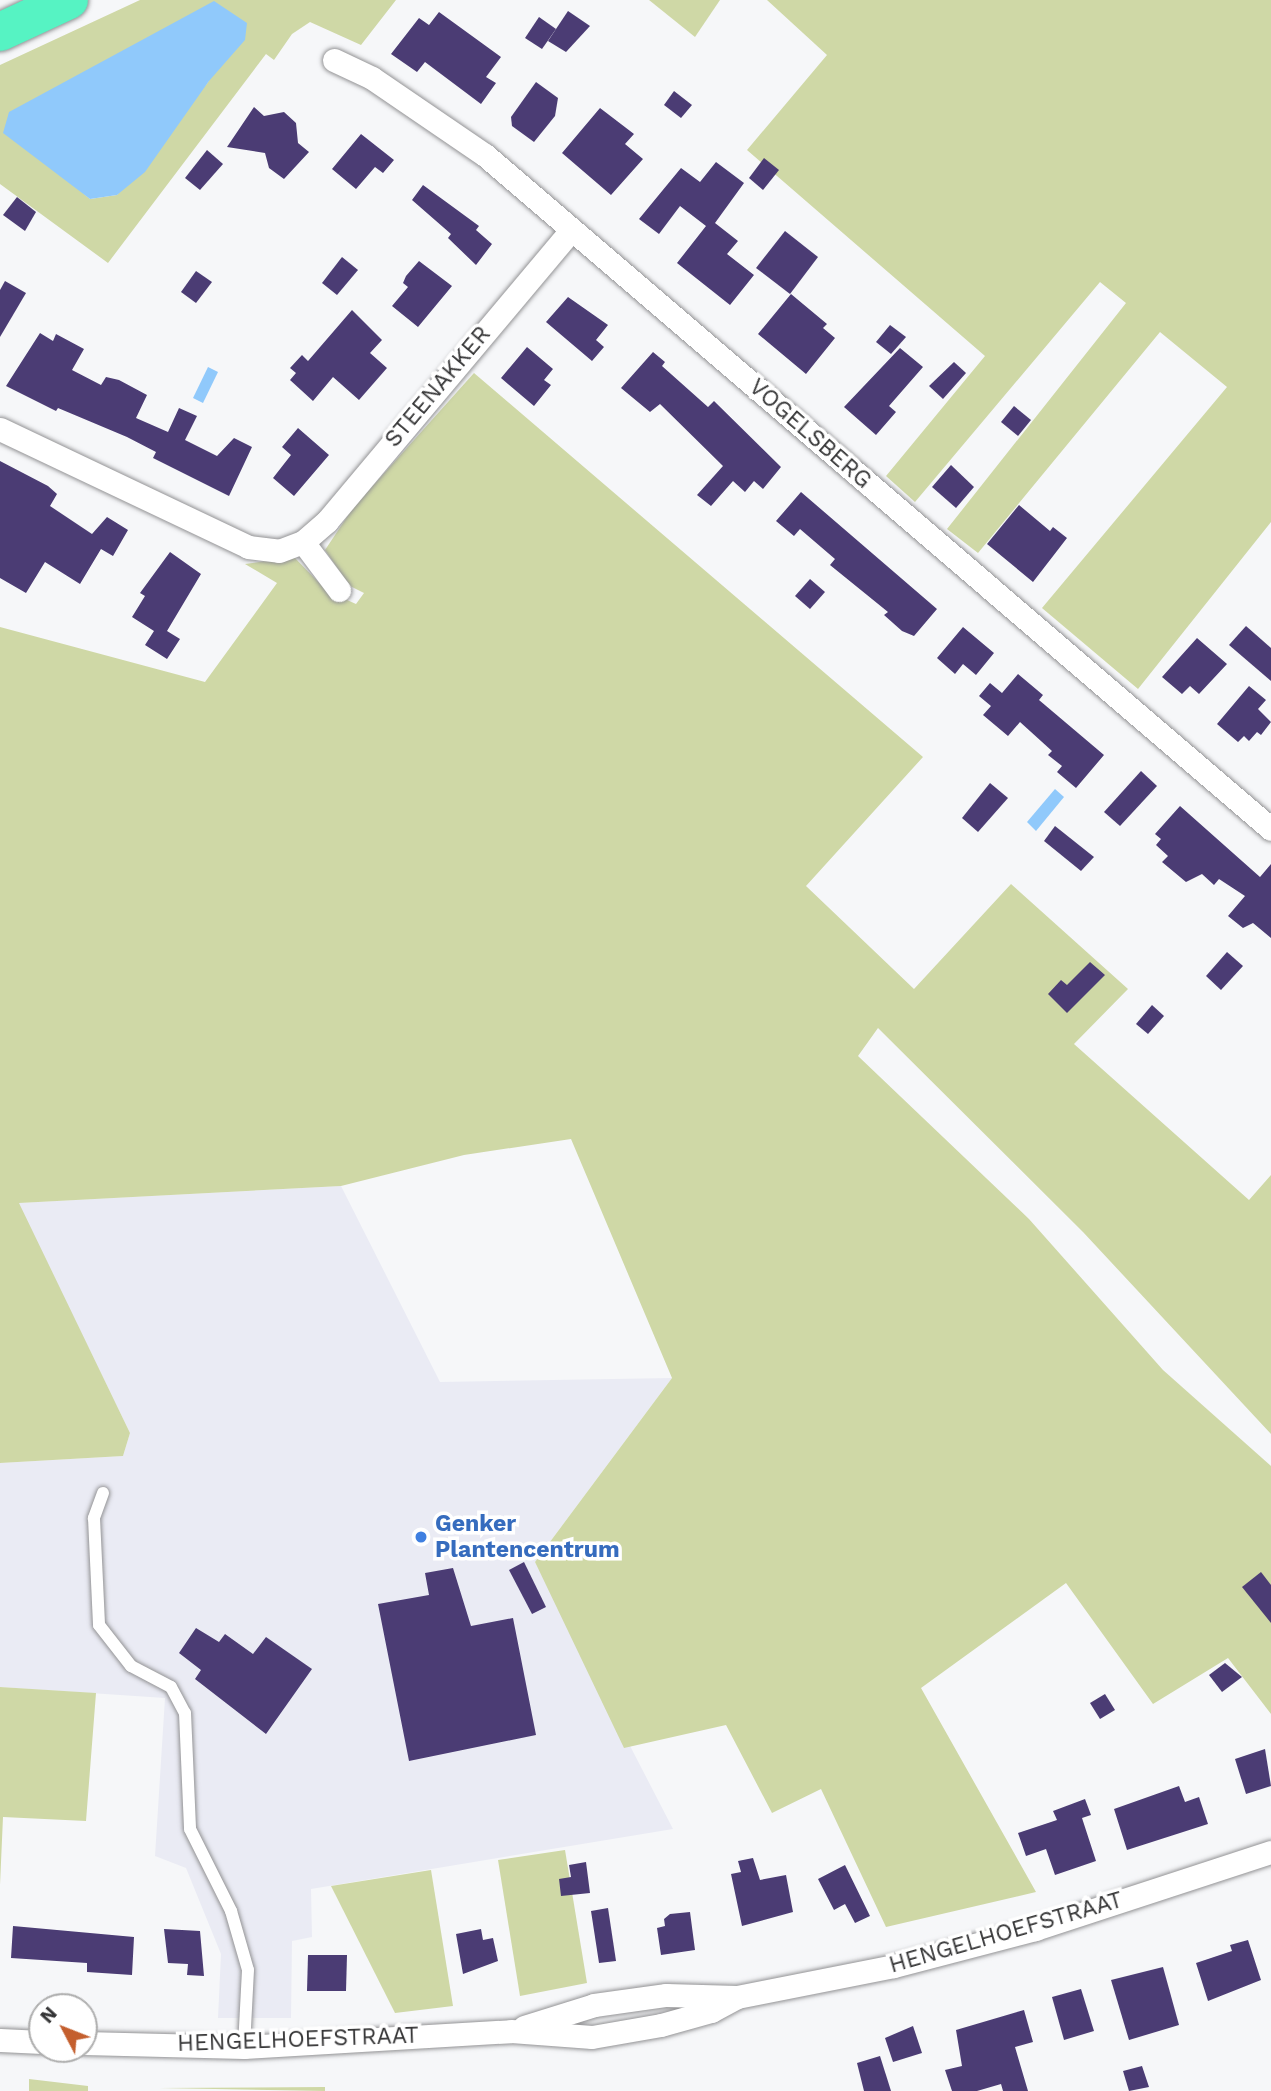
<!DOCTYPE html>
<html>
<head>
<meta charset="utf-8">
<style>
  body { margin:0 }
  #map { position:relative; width:1271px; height:2091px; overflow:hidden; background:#f6f7f9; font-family:"Work Sans",sans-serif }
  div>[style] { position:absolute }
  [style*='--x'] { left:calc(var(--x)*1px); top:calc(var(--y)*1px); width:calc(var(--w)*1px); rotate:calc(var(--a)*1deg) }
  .built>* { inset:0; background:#eaebf4 }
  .green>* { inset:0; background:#cfd8a6 }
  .water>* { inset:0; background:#90c9fb }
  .building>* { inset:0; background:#4b3c74 }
  .roads { filter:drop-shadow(0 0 2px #939395) drop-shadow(0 0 2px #939395) }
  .service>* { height:12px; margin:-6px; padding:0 6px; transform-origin:6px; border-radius:6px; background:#fff }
  .minor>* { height:23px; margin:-11.5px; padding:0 11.5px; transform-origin:11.5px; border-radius:11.5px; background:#fff }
  .motorway>* { height:38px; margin:-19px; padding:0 19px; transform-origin:19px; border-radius:19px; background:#56f3c3 }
  .dots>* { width:19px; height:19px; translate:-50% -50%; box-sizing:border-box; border:4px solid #fff; border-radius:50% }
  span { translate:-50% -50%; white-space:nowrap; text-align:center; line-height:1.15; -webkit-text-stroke:7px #fff; paint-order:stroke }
  .street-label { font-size:23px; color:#343435 }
  .shop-label { font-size:23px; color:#366cbe; font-weight:700 }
  .left { translate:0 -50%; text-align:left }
  .north { position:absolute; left:28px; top:1993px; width:70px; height:70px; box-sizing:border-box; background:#fff; border:2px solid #aeaeae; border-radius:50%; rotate:312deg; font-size:19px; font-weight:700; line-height:28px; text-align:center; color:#343435 }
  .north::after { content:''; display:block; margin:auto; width:24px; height:32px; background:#c45f2e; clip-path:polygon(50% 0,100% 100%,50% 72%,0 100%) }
</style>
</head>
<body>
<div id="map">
  <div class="built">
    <i style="clip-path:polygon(341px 1186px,440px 1382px,672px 1378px,535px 1562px,673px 1829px,311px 1889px,312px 1937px,292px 1941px,291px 2018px,218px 2018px,221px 1954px,186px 1868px,155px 1856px,165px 1698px,0 1687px,0 1463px,123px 1456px,130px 1433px,18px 1203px)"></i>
  </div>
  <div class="green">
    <i style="clip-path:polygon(evenodd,140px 0,396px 0,361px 45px,310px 22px,292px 34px,274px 60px,266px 54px,108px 263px,0 184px,0 65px,140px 0,209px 81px,117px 195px,90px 199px,61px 175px,209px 81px)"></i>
    <i style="clip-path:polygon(649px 0,720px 0,695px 37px)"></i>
    <i style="clip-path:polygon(767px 0,1271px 0,1271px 522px,1138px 689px,1042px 608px,1227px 387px,1160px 332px,978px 553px,947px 529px,1126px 303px,1100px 282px,915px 502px,886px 476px,985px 356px,747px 150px,827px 55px)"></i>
    <i style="clip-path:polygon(474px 373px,923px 757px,806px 886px,914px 989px,1011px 884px,1128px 989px,1074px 1044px,1249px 1200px,1271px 1175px,1271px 1434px,1083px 1232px,878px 1028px,858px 1056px,1029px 1219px,1163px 1370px,1271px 1466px,1271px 1714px,1228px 1658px,1153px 1704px,1066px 1583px,921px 1688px,1036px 1892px,886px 1927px,821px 1789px,772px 1813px,726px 1725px,624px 1748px,535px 1562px,672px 1378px,571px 1139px,464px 1155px,341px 1186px,19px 1203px,130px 1433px,123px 1456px,0 1463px,0 627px,205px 682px,277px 583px,245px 564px,294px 557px,327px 591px,356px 604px,364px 593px,350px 586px,325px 550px,353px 508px)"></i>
    <i style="clip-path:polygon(0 1687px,96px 1693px,86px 1821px,3px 1817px,0 1885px)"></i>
    <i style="clip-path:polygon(565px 1850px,587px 1983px,520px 1996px,498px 1860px)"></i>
    <i style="clip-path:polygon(431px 1870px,453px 2006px,395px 2013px,331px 1886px)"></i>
    <i style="clip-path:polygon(29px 2079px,88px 2086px,88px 2091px,29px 2091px)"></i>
    <i style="clip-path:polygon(325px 2087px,325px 2091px,159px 2088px)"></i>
  </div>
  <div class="water">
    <i style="clip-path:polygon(214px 1px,247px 23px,245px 40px,209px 81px,145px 172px,117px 195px,90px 199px,3px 133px,9px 112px)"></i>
    <i style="clip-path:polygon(208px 367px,218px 372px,203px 403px,193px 398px)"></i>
    <i style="clip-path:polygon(1055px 789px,1064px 797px,1036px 831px,1027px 822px)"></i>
  </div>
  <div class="building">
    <i style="clip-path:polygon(568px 11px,590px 26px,566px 52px,548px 41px)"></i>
    <i style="clip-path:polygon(439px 12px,501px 57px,486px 77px,496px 83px,481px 104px,425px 62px,417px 72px,391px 54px,419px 18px,429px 25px)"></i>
    <i style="clip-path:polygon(539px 17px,556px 29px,542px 49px,525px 38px)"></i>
    <i style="clip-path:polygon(536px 82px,558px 98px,555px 116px,534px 142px,512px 126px,511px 117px)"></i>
    <i style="clip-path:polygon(674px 91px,692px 105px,681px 118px,664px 105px)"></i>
    <i style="clip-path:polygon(254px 107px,264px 116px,284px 112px,296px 123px,298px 143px,309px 152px,284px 179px,269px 168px,265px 153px,227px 147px)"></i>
    <i style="clip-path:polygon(600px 108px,634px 134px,625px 144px,643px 159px,611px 195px,562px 153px)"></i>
    <i style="clip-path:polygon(361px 134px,394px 160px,383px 173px,375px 167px,356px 189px,332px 169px)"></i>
    <i style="clip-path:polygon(207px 150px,223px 164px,200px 190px,185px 178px)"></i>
    <i style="clip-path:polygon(764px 158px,779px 170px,763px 190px,749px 178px)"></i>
    <i style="clip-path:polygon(716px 162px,744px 183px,715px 223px,738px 241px,727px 254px,754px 275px,730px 305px,677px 263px,706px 226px,680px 206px,659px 234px,639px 219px,681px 168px,700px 182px)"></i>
    <i style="clip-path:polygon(423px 185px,479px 226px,476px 230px,492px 244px,476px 265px,448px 238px,451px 234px,412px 200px)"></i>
    <i style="clip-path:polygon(17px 197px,36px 212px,25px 231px,3px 215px)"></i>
    <i style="clip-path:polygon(785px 231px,818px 257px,790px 294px,756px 268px)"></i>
    <i style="clip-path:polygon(342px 257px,358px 270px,337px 295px,322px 283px)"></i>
    <i style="clip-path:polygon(419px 261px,452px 286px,418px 327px,392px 306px,408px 287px,403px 283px,406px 276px)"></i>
    <i style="clip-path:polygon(196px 271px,212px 282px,196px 303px,181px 292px)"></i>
    <i style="clip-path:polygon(5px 281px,26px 293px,0 337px,0 290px)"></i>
    <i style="clip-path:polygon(791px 294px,827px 324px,823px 328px,835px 338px,806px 374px,758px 334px)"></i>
    <i style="clip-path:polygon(568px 297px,608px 325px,596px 340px,604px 347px,592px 361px,546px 322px)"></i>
    <i style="clip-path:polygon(352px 310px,382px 340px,370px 353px,387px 368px,359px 400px,333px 377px,313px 401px,290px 380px,296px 373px,290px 368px,302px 355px,308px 361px)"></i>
    <i style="clip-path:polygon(890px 325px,906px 337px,891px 354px,876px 342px)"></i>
    <i style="clip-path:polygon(40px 333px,53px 341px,56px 334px,84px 349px,72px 370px,101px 385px,106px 377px,119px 380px,147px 395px,136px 418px,168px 432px,179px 408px,197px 416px,185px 440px,217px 456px,234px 438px,252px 447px,229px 496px,153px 458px,156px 452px,127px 437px,58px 408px,56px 411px,6px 386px)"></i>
    <i style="clip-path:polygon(527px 347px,553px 369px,544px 380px,551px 385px,534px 406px,501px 378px)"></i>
    <i style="clip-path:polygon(900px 348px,923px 367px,889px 406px,896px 412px,876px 435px,844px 407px)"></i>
    <i style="clip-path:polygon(653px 352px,665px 362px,662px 366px,708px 407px,714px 401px,781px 467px,763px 489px,754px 481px,745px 492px,733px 481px,711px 506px,697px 495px,723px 466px,660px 404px,650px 412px,621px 388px)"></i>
    <i style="clip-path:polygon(954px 362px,966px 373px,943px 399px,929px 386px)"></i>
    <i style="clip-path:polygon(1014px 406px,1031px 420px,1018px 436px,1001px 422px)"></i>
    <i style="clip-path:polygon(298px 428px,329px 455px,294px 496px,273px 478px,291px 455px,282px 447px)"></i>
    <i style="clip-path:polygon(0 461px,48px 486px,57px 494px,50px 506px,92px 534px,107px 517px,128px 530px,113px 556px,101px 549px,80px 584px,45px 562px,26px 593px,0 578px)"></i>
    <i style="clip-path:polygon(951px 465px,974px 487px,956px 508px,932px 487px)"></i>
    <i style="clip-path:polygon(801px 492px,937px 609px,914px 636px,902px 631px,884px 615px,888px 612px,830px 565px,835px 559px,800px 529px,794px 536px,776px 521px)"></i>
    <i style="clip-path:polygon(1019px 505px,1050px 531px,1053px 527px,1067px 538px,1033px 582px,987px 544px)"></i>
    <i style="clip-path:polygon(170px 552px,201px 574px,167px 631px,180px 639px,167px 659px,145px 645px,154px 631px,132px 617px,145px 596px,140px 593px)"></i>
    <i style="clip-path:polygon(810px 579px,825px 592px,810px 609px,795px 596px)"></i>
    <i style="clip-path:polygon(1246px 626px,1271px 648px,1271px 681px,1229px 645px)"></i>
    <i style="clip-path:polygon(963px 627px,994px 653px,976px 675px,963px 664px,955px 674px,937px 658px)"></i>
    <i style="clip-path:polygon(1197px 638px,1227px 664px,1199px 694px,1190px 686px,1182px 694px,1162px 677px)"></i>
    <i style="clip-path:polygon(1018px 674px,1043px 695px,1039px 700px,1104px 755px,1076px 788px,1057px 772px,1062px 766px,1048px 755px,1052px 751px,1020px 722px,1008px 736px,983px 715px,991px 706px,979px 696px,990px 683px,1002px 693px)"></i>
    <i style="clip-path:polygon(1249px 686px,1266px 700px,1258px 709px,1271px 722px,1261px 735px,1257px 732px,1249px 741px,1244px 736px,1238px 742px,1217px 724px)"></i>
    <i style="clip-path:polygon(1141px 771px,1157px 786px,1120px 826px,1104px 812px)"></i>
    <i style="clip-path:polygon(990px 783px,1008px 798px,978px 832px,962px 818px)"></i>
    <i style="clip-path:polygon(1180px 806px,1260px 877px,1271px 864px,1271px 938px,1253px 923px,1243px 928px,1228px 916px,1245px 896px,1219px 879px,1214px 885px,1202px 874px,1186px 882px,1162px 862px,1168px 856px,1156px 845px,1161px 839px,1155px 834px)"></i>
    <i style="clip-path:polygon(1055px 826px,1094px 857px,1081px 871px,1044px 841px)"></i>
    <i style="clip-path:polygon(1227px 952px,1243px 966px,1221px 990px,1206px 976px)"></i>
    <i style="clip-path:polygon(1090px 962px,1105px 975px,1067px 1013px,1048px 994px,1061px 980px,1067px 985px)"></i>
    <i style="clip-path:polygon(1152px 1005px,1164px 1016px,1148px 1034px,1136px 1024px)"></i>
    <i style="clip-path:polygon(524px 1562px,546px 1607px,532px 1614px,509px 1570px)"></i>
    <i style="clip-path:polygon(453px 1568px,471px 1626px,513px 1618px,536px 1735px,409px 1761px,378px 1604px,429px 1595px,425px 1573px)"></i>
    <i style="clip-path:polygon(1261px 1572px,1271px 1585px,1271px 1623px,1242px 1587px)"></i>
    <i style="clip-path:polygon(196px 1628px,219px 1642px,225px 1634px,253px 1654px,266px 1637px,312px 1669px,266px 1734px,195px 1679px,201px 1670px,179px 1653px)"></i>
    <i style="clip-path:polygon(1225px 1663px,1242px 1677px,1222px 1692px,1209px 1675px)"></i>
    <i style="clip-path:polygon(1105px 1694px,1115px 1710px,1100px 1719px,1090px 1703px)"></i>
    <i style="clip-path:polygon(1265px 1749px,1271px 1786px,1246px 1794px,1235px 1759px)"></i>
    <i style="clip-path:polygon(1179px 1786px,1185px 1802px,1199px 1797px,1208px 1824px,1127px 1850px,1114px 1809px)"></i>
    <i style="clip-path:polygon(1085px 1799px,1091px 1815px,1082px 1818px,1096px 1861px,1055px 1875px,1046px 1849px,1026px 1856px,1018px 1833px,1057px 1820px,1053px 1811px)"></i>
    <i style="clip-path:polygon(753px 1858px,760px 1880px,786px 1875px,793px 1912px,742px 1926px,731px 1874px,741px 1872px,738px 1861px)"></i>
    <i style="clip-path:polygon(586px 1862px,590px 1893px,561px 1896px,559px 1879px,571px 1877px,569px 1865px)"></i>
    <i style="clip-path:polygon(845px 1865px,870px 1916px,855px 1923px,845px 1904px,834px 1910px,818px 1879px)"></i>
    <i style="clip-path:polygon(608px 1908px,616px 1961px,599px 1963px,591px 1911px)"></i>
    <i style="clip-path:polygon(690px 1912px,695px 1950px,661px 1955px,657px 1928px,665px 1926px,664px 1919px,670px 1914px)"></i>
    <i style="clip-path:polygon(13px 1926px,134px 1937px,132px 1975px,87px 1972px,87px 1963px,11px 1958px)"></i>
    <i style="clip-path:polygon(164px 1929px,200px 1931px,204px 1976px,187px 1975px,188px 1964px,168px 1963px)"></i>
    <i style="clip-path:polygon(481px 1929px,483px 1940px,493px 1938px,498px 1961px,463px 1974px,456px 1934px)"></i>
    <i style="clip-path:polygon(1248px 1940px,1261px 1980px,1208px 2001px,1196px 1963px,1232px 1951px,1230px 1945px)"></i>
    <i style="clip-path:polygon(308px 1955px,347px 1955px,346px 1991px,307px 1991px)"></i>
    <i style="clip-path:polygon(1163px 1967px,1179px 2025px,1129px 2040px,1111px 1980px)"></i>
    <i style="clip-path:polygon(1081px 1989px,1094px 2031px,1064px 2040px,1052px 1997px)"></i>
    <i style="clip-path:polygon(1024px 2010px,1033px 2042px,1015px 2047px,1028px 2091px,1003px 2091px,1001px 2084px,977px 2091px,952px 2091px,945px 2070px,962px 2066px,956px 2030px)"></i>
    <i style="clip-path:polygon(913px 2026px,922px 2053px,893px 2062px,885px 2038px)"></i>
    <i style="clip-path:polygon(880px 2056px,891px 2091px,864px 2091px,857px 2063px)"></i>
    <i style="clip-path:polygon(1142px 2066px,1149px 2087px,1129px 2091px,1123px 2071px)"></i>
  </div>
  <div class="roads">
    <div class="service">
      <i style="--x:103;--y:1493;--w:27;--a:110"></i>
      <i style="--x:94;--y:1518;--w:107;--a:87.3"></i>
      <i style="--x:99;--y:1625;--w:52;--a:52"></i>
      <i style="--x:131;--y:1666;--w:45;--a:27.7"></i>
      <i style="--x:171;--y:1687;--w:30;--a:62"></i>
      <i style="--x:185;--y:1713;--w:116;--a:87.5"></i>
      <i style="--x:190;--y:1829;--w:92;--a:63.4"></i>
      <i style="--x:231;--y:1911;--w:61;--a:73.9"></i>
      <i style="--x:248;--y:1970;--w:77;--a:93"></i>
    </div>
    <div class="minor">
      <i style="--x:334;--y:60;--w:42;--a:25.3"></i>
      <i style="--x:372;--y:78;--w:137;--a:34.3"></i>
      <i style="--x:485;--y:155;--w:1035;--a:40.61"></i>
      <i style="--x:0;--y:429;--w:275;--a:25.4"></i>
      <i style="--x:248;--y:547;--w:31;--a:7"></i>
      <i style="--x:279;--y:551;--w:26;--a:-21"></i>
      <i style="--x:303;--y:542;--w:32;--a:-41"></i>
      <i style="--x:327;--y:521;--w:380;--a:-50"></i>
      <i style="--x:303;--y:542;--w:60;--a:53.1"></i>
      <i style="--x:524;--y:2027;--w:73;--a:-17.4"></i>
      <i style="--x:594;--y:2005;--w:73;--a:-7.9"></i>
      <i style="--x:666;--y:1995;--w:71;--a:1.6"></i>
      <i style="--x:0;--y:2040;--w:42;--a:2.7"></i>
      <i style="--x:84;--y:2043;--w:160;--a:1.4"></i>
      <i style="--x:244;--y:2047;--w:267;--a:-3.4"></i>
      <i style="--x:511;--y:2031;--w:81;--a:4.2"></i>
      <i style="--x:592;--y:2037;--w:70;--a:-9.9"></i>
      <i style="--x:661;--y:2025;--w:52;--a:-15.6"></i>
      <i style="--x:711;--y:2011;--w:30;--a:-28"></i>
      <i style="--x:737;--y:1997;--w:160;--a:-11.2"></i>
      <i style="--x:894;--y:1966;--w:146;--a:-14.7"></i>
      <i style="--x:1035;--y:1929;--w:248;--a:-18.1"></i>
    </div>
    <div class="motorway">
      <i style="--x:0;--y:32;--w:76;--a:-24.9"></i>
    </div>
  </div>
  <div class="dots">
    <i style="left:421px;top:1537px;background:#3f7fe0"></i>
  </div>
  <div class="street-label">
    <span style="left:438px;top:387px;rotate:-50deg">STEENAKKER</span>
    <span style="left:810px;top:434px;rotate:41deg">VOGELSBERG</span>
    <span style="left:1006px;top:1933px;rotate:-16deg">HENGELHOEFSTRAAT</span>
    <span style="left:298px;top:2040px;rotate:-2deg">HENGELHOEFSTRAAT</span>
  </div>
  <div class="shop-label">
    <span class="left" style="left:435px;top:1537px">Genker<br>Plantencentrum</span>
  </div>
  <div class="north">N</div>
</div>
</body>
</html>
